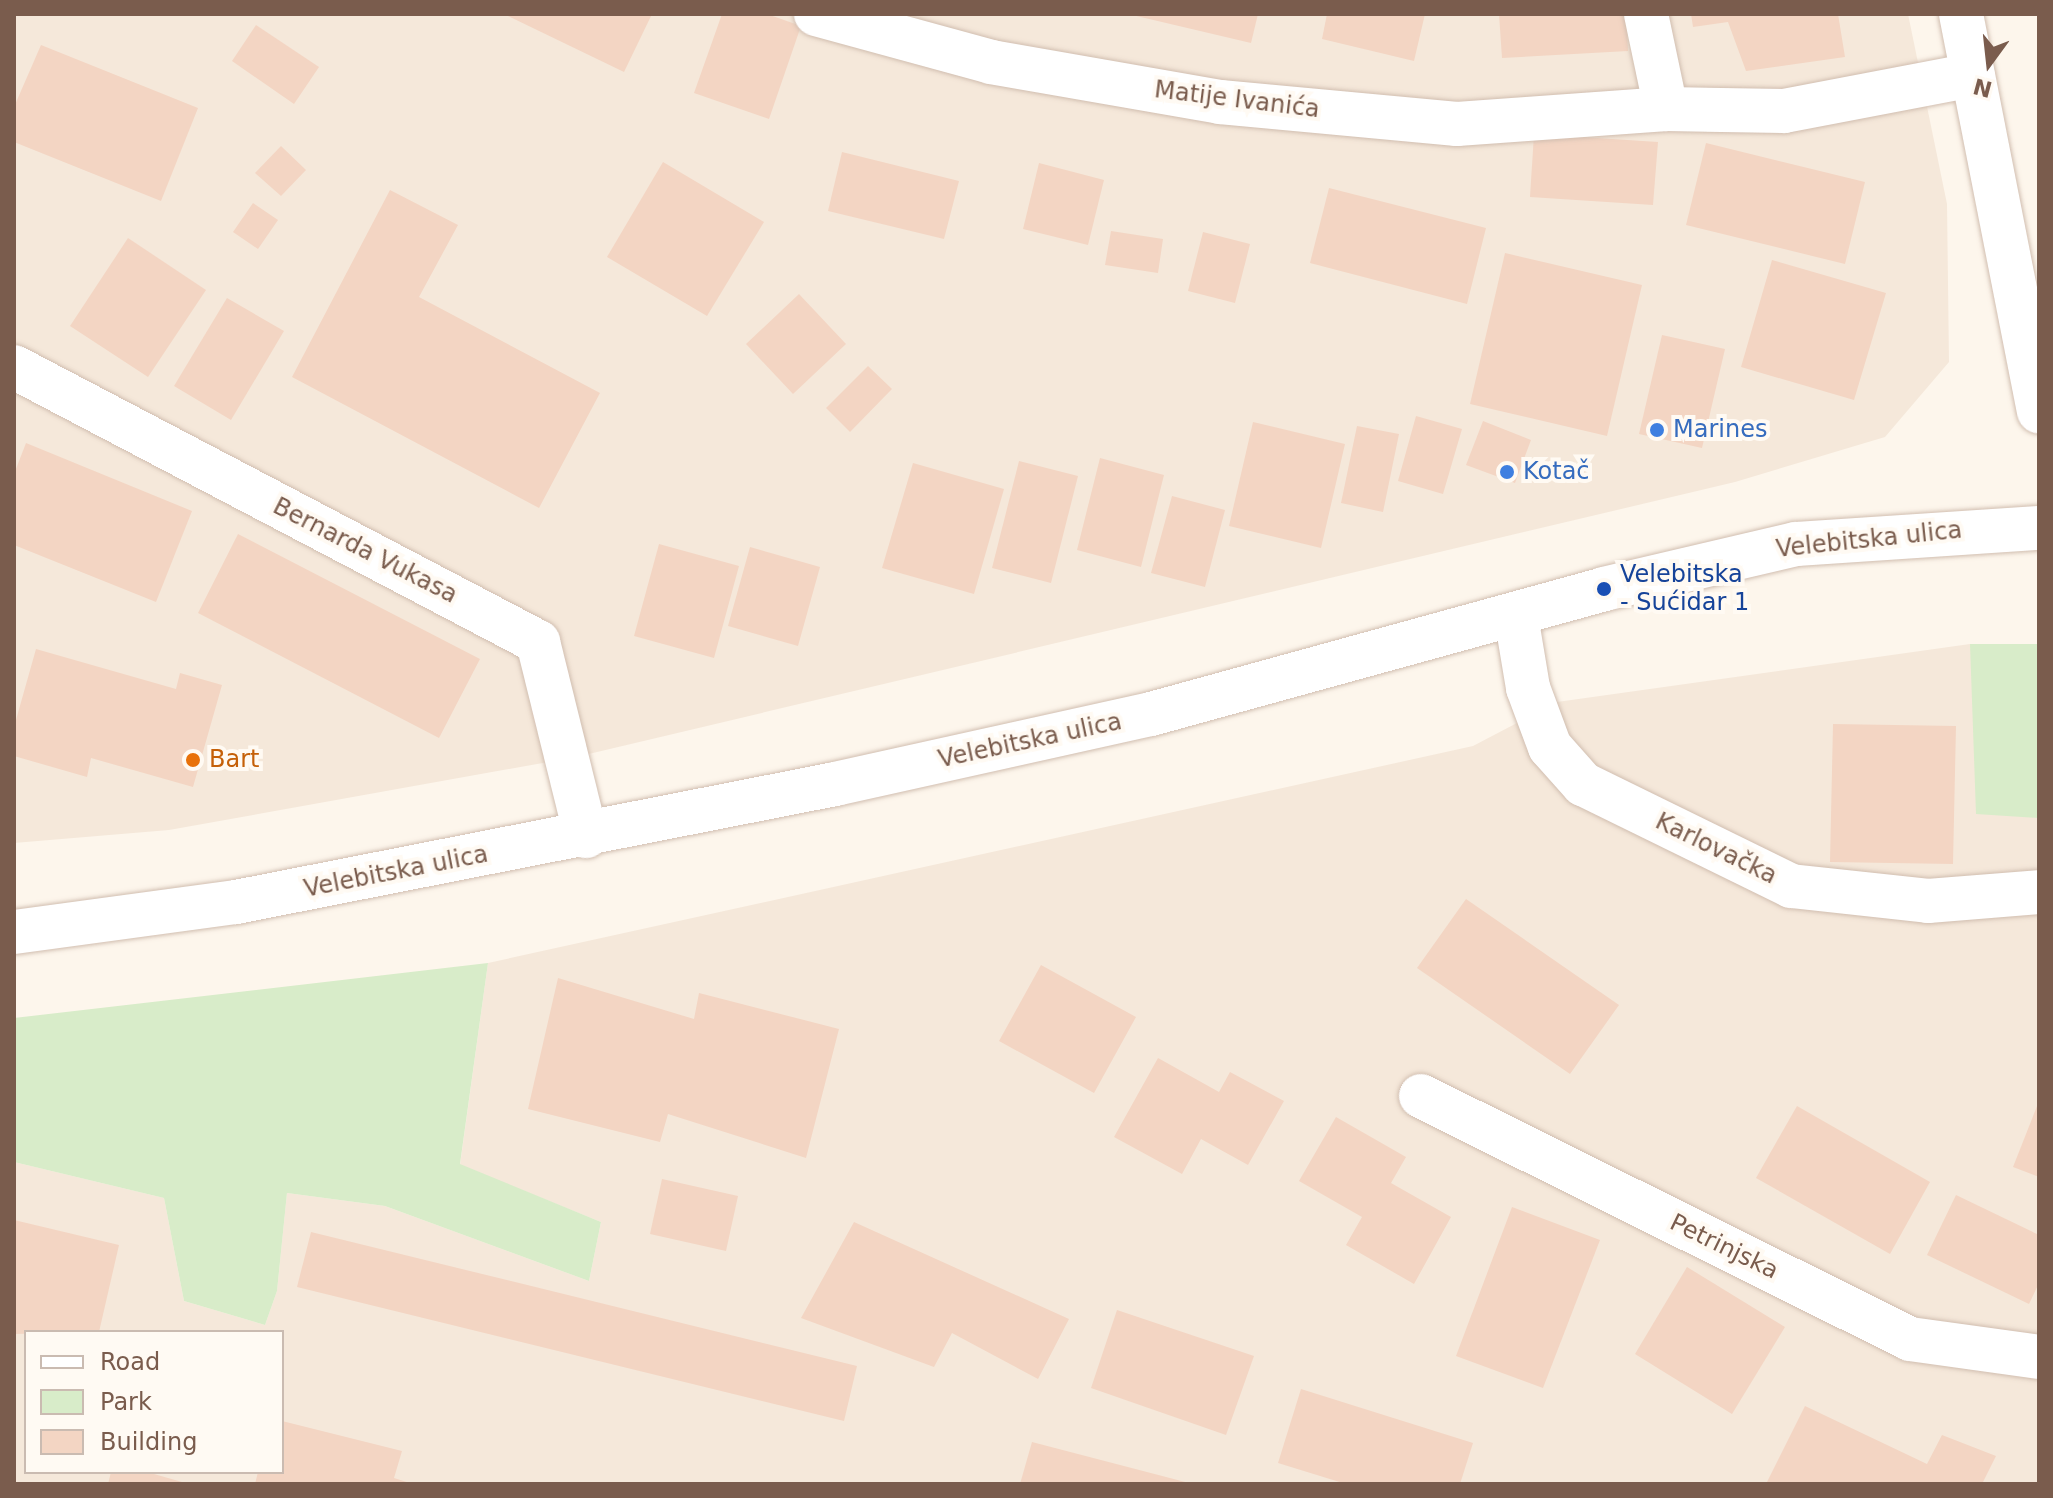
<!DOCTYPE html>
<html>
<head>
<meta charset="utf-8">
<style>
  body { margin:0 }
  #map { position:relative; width:2053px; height:1498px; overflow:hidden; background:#fdf6ec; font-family:"DejaVu Sans",sans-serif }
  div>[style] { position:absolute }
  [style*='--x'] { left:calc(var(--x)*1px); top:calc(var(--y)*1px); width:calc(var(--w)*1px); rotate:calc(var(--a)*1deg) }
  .residential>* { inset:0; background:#f5e8da }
  .green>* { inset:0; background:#d8ecc9 }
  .building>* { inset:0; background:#f3d5c3 }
  .roads { filter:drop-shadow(0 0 2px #d1beb0) drop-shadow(0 0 2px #d1beb0) }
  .street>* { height:44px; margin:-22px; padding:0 22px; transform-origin:22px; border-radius:22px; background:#fff }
  .secondary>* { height:44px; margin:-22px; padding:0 22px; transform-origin:22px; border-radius:22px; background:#fff }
  .dots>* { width:22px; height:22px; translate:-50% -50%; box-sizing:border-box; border:4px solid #fffaf3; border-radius:50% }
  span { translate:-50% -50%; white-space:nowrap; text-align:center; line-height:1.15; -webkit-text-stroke:8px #fffaf3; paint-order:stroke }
  .street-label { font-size:24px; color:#7a5c4d }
  .shop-label { font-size:24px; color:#366cbe }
  .left { translate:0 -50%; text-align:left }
  .transit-label { font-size:24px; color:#164399 }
  .food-label { font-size:24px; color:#c56008 }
  .frame { position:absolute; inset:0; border:16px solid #7a5c4d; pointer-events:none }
  .legend { position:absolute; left:24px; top:1330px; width:260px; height:144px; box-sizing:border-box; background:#fffaf3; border:2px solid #cabbb1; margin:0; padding:10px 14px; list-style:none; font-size:24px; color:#7a5c4d }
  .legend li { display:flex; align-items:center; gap:16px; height:40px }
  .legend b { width:40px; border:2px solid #cabbb1 }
  .north { position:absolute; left:1949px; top:24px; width:80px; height:80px; -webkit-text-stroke:6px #fffaf3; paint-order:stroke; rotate:195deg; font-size:22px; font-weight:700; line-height:32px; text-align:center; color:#7a5c4d }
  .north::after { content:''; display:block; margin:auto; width:28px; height:36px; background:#7a5c4d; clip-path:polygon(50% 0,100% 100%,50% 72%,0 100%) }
</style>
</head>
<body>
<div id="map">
  <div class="residential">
    <i style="clip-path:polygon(14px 14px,1908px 14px,1947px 204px,1949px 362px,1885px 437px,1735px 482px,576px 757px,169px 830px,14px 843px)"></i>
    <i style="clip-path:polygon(evenodd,1970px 644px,2039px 644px,2039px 1484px,14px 1484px,14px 1162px,164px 1198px,184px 1301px,265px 1325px,277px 1291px,287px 1193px,385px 1206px,589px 1281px,601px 1222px,460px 1165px,488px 963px,1473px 746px,1557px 702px,1970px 644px,26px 1332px,282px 1332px,282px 1472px,26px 1472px,26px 1332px)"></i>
  </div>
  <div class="green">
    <i style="clip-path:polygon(1970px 644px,2039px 644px,2039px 818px,1976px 814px)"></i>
    <i style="clip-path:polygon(488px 963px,460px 1164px,601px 1222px,589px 1281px,385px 1206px,287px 1193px,277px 1291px,265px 1325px,184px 1301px,164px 1198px,14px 1162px,14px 1018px)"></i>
  </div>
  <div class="building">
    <i style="clip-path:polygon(504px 14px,652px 14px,624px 72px)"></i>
    <i style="clip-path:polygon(722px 14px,767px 14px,801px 26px,769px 119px,694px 93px)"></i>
    <i style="clip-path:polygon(1128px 14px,1258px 14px,1251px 43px)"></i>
    <i style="clip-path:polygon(1327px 14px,1425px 14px,1414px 61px,1322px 39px)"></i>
    <i style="clip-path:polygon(1499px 14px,1626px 14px,1628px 51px,1502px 58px)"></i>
    <i style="clip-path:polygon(1691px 14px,1838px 14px,1845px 57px,1746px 71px,1728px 22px,1693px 27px)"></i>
    <i style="clip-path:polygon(256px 25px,319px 67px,294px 104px,232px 61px)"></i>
    <i style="clip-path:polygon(41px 45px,198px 108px,161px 201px,14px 142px,14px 107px)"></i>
    <i style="clip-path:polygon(1534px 134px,1658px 142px,1653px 205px,1530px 197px)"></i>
    <i style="clip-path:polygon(1706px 143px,1865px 182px,1845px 264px,1686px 225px)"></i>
    <i style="clip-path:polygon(281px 146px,306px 170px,281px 196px,255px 173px)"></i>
    <i style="clip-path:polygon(842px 152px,959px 181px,944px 239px,828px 211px)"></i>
    <i style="clip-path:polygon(663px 162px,764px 222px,707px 316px,607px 257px)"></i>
    <i style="clip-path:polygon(1039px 163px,1104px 180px,1088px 245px,1023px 229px)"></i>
    <i style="clip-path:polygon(1329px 188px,1486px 228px,1467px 304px,1310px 263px)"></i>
    <i style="clip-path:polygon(390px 190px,458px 225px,419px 297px,600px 393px,539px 508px,292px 377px)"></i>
    <i style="clip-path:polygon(253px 203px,278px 220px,258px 249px,233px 232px)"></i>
    <i style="clip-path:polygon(1111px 231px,1163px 239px,1158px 273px,1105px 265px)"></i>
    <i style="clip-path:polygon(1203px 232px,1250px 244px,1235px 303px,1188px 291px)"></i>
    <i style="clip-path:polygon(128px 238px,206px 290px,148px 377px,70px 326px)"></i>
    <i style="clip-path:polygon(1505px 253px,1642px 285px,1607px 436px,1470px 404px)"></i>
    <i style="clip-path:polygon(1772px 260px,1886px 293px,1854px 400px,1741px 367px)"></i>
    <i style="clip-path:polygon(799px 294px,846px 344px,793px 394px,746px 344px)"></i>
    <i style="clip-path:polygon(227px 298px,284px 331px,231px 420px,174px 386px)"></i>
    <i style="clip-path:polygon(1662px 335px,1725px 349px,1702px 448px,1639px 434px)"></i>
    <i style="clip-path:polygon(868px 366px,892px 389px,850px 432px,826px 408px)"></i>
    <i style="clip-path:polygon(1416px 416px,1462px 429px,1443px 494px,1398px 481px)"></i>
    <i style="clip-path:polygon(1483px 421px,1531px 440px,1515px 483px,1466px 465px)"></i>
    <i style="clip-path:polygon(1253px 422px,1345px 444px,1321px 548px,1229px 526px)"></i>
    <i style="clip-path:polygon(1357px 426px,1399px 434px,1383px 512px,1341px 503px)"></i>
    <i style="clip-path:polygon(26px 443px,192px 511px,156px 602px,14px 545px,14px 474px)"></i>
    <i style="clip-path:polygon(1100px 458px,1164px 475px,1141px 567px,1077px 550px)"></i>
    <i style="clip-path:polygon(1019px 461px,1078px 476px,1051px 583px,992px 568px)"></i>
    <i style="clip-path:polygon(913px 463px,1004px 489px,974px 594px,882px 568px)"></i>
    <i style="clip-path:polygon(1172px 496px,1225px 510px,1205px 587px,1151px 573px)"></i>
    <i style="clip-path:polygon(238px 534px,480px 659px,439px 738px,198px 613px)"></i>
    <i style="clip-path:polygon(659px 544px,739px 566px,714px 658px,634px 636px)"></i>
    <i style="clip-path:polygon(750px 547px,820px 567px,798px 646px,728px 626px)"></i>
    <i style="clip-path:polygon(36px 649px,176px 689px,180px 673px,222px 685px,193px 787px,91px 758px,87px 777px,14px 756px,14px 727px)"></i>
    <i style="clip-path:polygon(1833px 724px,1956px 726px,1953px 864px,1830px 862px)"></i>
    <i style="clip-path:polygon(1466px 899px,1619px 1005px,1570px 1074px,1417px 968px)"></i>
    <i style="clip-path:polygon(1041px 965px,1136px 1017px,1094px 1093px,999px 1041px)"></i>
    <i style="clip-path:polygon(558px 978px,694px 1019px,699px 993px,839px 1029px,806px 1158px,668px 1114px,660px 1142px,528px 1109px)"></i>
    <i style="clip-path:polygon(1158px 1058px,1219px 1092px,1230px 1072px,1284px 1101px,1248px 1165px,1201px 1139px,1182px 1174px,1114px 1137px)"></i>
    <i style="clip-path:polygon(2039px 1101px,2039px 1177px,2013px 1167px)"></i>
    <i style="clip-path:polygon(1797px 1106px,1930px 1182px,1890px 1254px,1756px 1178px)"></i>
    <i style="clip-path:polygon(1336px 1117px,1406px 1157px,1391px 1183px,1451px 1217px,1414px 1284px,1346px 1245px,1362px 1217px,1299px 1181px)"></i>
    <i style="clip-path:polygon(662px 1179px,738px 1196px,726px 1251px,650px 1234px)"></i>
    <i style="clip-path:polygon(1956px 1195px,2039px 1235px,2039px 1283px,2029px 1304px,1927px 1255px)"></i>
    <i style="clip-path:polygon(1512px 1207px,1600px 1240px,1543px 1388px,1456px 1356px)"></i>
    <i style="clip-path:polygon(14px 1220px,119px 1245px,99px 1332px,14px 1334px)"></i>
    <i style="clip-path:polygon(854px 1222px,1069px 1319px,1038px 1379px,952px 1333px,934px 1367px,801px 1318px)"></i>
    <i style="clip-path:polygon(311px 1232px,857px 1366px,844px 1421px,297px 1287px)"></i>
    <i style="clip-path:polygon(1687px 1267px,1785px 1327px,1732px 1414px,1635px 1354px)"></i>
    <i style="clip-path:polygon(1117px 1310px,1254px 1356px,1226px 1435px,1091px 1388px)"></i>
    <i style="clip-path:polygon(1301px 1389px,1473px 1443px,1460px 1484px,1346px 1484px,1278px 1463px)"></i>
    <i style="clip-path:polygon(1805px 1406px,1927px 1464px,1942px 1435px,1996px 1456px,1982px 1484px,1766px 1484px)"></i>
    <i style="clip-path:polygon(282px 1421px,402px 1451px,394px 1478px,413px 1484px,255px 1484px,258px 1472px,282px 1472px)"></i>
    <i style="clip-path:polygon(1032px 1442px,1189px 1483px,1189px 1484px,1020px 1484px)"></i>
    <i style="clip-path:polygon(111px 1472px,147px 1472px,189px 1484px,108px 1484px)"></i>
  </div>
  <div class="roads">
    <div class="street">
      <i style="--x:816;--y:14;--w:181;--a:15.3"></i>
      <i style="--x:991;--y:62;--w:232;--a:9.9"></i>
      <i style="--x:1220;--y:102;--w:238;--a:5.3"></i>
      <i style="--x:1457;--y:124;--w:210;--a:-4.1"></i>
      <i style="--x:1666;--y:109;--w:118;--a:1"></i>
      <i style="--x:1784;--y:111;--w:192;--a:-10.8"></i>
      <i style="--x:1646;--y:14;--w:97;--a:78.1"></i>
      <i style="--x:14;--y:367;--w:592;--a:27.69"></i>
      <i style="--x:538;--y:642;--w:200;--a:76.1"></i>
      <i style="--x:1516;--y:616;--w:73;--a:80.5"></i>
      <i style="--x:1528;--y:688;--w:63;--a:69.6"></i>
      <i style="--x:1550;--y:747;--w:50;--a:48.3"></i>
      <i style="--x:1583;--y:784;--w:232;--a:26.1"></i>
      <i style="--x:1791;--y:886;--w:138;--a:6.2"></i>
      <i style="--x:1928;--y:901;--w:111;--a:-4.6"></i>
      <i style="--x:1421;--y:1096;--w:546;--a:26.42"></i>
      <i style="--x:1910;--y:1339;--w:130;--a:7.9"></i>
    </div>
    <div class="secondary">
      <i style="--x:1961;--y:14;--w:405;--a:78.9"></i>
      <i style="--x:14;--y:932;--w:224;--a:-7.7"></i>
      <i style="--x:236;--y:902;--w:611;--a:-11.14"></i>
      <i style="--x:835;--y:784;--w:324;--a:-12.5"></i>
      <i style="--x:1151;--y:714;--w:470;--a:-15.4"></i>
      <i style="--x:1604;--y:589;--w:197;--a:-13.2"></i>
      <i style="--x:1796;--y:544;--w:244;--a:-3.8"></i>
    </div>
  </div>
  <div class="dots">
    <i style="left:1657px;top:430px;background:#3f7fe0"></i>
    <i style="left:1507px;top:472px;background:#3f7fe0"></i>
    <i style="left:1604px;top:589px;background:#1a4fb4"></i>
    <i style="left:193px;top:760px;background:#e8710a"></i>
  </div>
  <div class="street-label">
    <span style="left:1237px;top:100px;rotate:7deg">Matije Ivanića</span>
    <span style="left:1869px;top:540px;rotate:-6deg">Velebitska ulica</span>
    <span style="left:365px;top:551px;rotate:27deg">Bernarda Vukasa</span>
    <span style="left:1030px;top:741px;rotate:-12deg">Velebitska ulica</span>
    <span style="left:1716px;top:849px;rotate:26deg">Karlovačka</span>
    <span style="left:396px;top:872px;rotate:-11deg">Velebitska ulica</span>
    <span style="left:1724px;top:1247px;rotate:26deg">Petrinjska</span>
  </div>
  <div class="shop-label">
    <span class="left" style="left:1673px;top:430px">Marines</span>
    <span class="left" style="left:1523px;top:472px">Kotač</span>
  </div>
  <div class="transit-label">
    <span class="left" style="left:1620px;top:589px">Velebitska<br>- Sućidar 1</span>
  </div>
  <div class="food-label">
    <span class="left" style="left:209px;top:760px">Bart</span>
  </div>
  <div class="frame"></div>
  <ul class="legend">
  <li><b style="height:10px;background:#fff"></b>Road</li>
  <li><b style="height:22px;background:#d8ecc9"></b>Park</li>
  <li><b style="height:22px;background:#f3d5c3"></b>Building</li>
  </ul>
  <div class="north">N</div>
</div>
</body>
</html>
